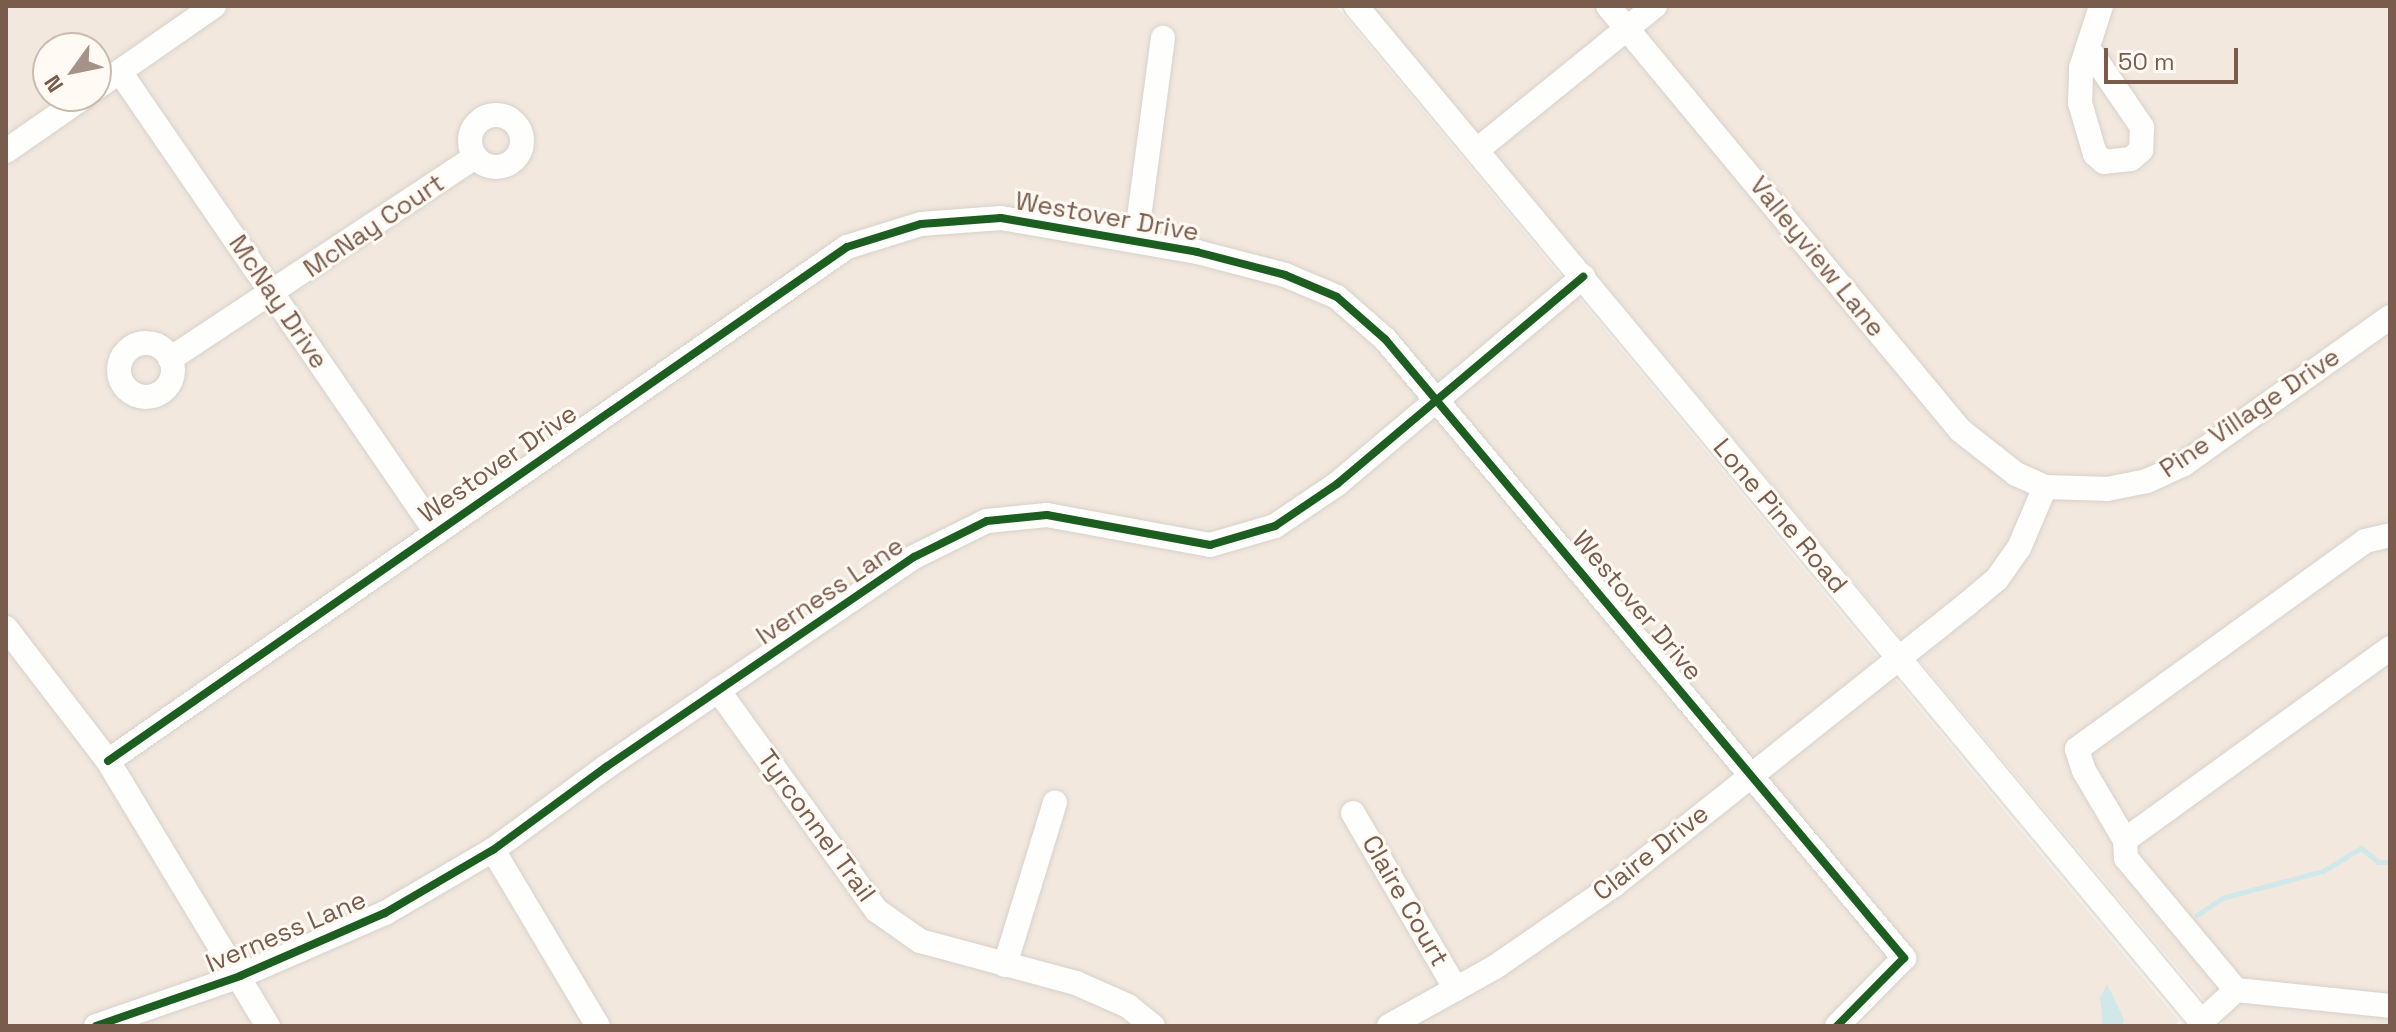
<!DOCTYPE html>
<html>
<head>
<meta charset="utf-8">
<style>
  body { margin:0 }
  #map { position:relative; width:2396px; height:1032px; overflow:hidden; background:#f9f5f0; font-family:"Space Grotesk",sans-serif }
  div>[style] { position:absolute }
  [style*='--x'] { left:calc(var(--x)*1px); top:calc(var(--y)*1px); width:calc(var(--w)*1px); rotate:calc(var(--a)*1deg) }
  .residential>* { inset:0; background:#f2e8de }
  .water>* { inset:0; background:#d0e8ea }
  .stream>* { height:5px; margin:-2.5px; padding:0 2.5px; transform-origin:2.5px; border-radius:2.5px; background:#d0e8ea }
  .roads { filter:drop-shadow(0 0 2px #d7d1cb) drop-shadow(0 0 2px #d7d1cb) }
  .minor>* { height:24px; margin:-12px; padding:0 12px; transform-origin:12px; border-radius:12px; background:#fefefd }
  .minor>.ring { margin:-12px; padding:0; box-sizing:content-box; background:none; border:24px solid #fefefd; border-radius:50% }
  .cycleway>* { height:8px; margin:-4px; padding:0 4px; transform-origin:4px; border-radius:4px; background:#1b5e20 }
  span { translate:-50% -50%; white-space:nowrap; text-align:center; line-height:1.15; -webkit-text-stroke:6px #fffaf3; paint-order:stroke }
  .street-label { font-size:26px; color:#7a5c4d }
  .frame { position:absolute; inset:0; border:8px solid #7a5c4d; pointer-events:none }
  .north { position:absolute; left:32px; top:32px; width:80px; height:80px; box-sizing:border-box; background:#fffaf3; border:2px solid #cabbb1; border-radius:50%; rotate:237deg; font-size:22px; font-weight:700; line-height:32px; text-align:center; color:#7a5c4d }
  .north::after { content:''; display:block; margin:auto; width:28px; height:36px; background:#a69286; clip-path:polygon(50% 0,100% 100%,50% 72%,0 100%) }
  .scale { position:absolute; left:2104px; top:48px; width:134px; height:36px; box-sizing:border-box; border:4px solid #7a5c4d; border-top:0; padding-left:10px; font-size:24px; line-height:28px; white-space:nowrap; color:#7a5c4d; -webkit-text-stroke:6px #fffaf3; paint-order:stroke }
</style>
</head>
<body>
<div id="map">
  <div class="residential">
    <i style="clip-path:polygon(evenodd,6px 6px,1336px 6px,2179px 1021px,2174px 1026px,6px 1026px,6px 6px,48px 48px,96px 48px,96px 96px,48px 96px,48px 48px)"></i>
    <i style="clip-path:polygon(1371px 6px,2390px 6px,2390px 1026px,2226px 1026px)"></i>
  </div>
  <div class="water">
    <i style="clip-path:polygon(2107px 984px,2124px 1019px,2122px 1026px,2103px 1026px,2100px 998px)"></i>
  </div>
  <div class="stream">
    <i style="--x:2197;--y:915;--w:30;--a:-34"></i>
    <i style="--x:2222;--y:898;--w:105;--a:-15"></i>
    <i style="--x:2323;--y:871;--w:44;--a:-31.2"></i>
    <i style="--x:2361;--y:848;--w:22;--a:39"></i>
    <i style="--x:2378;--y:862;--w:12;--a:0"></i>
  </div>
  <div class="roads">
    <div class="minor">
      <i style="--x:1356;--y:6;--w:1327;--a:50.23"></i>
      <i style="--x:1608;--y:6;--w:551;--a:50.3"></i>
      <i style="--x:1960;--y:430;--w:71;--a:38.2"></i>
      <i style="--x:2016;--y:474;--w:32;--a:24"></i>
      <i style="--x:2045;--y:487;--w:62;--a:1.8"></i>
      <i style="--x:2107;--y:489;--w:41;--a:-11.3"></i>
      <i style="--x:2147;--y:481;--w:41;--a:-24.7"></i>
      <i style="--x:2184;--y:464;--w:253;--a:-35.5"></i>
      <i style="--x:2088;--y:48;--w:96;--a:55.6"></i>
      <i style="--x:2142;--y:127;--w:23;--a:92"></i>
      <i style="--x:2141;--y:150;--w:13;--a:138"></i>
      <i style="--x:2131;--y:159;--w:27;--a:174"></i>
      <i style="--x:2104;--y:162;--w:12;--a:-138"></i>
      <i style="--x:2095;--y:154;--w:53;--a:-106.4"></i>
      <i style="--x:2080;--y:103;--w:35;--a:-88"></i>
      <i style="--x:2081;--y:68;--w:65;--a:-72.1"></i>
      <i style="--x:120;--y:72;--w:558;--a:55.51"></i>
      <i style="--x:96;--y:88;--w:144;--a:-34.8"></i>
      <i class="ring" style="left:470px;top:115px;width:28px;height:28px"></i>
      <i style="--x:1477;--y:150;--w:229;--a:-39"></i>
      <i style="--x:6;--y:151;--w:96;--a:-34.8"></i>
      <i style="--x:1136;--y:240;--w:204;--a:-82.4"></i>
      <i class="ring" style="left:119px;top:343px;width:30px;height:30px"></i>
      <i style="--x:170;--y:359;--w:366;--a:-33.5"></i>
      <i style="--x:6;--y:628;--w:168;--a:52.5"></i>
      <i style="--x:108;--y:761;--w:310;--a:58.9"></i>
      <i style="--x:718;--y:690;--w:271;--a:54.3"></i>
      <i style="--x:876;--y:910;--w:54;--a:35.2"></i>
      <i style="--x:920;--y:941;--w:162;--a:15.1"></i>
      <i style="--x:1076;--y:983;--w:57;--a:23.9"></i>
      <i style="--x:1128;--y:1006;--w:32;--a:39"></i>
      <i style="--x:108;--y:761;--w:900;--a:-34.82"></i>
      <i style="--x:847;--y:247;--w:77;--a:-17.3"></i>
      <i style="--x:921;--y:224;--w:80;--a:-4.3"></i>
      <i style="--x:1001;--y:218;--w:199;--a:9.8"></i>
      <i style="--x:1197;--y:252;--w:91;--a:14.6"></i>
      <i style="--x:1285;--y:275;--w:56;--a:22.9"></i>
      <i style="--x:1337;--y:297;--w:64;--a:41.2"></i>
      <i style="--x:1385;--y:339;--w:808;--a:50.02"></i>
      <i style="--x:1904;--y:958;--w:95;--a:134.6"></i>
      <i style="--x:1353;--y:813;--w:204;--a:59.7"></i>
      <i style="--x:2125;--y:840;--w:327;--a:-35.9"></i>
      <i style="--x:493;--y:850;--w:205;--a:59.2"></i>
      <i style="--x:1005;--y:965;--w:170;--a:-72.9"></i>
      <i style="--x:2236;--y:990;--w:155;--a:5.9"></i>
      <i style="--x:2201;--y:1022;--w:47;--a:-42.4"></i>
      <i style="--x:2236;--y:990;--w:172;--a:-129.8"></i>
      <i style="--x:2126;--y:858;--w:18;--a:-93"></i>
      <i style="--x:2125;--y:840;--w:80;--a:-120.7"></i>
      <i style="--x:2084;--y:771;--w:23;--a:-108"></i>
      <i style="--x:2077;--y:749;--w:355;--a:-35.8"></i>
      <i style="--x:2365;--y:541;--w:26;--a:-13"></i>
      <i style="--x:96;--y:1026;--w:152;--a:-19.1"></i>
      <i style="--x:240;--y:976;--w:158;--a:-23.5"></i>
      <i style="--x:385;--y:913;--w:125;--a:-30.3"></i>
      <i style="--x:493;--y:850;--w:140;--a:-36.3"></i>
      <i style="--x:606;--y:767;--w:373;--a:-34.3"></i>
      <i style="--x:914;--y:557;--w:81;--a:-26.3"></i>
      <i style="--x:987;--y:521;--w:60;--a:-5.7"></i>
      <i style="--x:1047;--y:515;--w:166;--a:10.4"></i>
      <i style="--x:1210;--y:545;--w:68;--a:-16.3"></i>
      <i style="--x:1275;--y:526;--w:75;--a:-34.1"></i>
      <i style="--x:1337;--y:484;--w:322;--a:-40.1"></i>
      <i style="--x:1389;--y:1026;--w:121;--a:-29.1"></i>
      <i style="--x:1495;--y:967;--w:145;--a:-34.6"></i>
      <i style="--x:1614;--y:885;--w:450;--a:-38.5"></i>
      <i style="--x:1966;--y:605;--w:40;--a:-40"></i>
      <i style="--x:1997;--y:579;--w:38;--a:-55"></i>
      <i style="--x:2019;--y:548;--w:66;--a:-66.9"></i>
    </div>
  </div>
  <div class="cycleway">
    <i style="--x:108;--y:761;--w:900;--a:-34.82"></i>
    <i style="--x:847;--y:247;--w:77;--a:-17.3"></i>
    <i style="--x:921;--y:224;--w:80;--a:-4.3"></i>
    <i style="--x:1001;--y:218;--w:199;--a:9.8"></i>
    <i style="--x:1197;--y:252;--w:91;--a:14.6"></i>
    <i style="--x:1285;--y:275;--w:56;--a:22.9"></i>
    <i style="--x:1337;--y:297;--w:64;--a:41.2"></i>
    <i style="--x:1385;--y:339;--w:808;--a:50.02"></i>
    <i style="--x:1904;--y:958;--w:95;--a:134.6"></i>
    <i style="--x:96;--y:1026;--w:152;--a:-19.1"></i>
    <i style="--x:240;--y:976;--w:158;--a:-23.5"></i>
    <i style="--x:385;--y:913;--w:125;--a:-30.3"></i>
    <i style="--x:493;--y:850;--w:140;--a:-36.3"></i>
    <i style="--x:606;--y:767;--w:373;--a:-34.3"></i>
    <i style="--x:914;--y:557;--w:81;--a:-26.3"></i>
    <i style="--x:987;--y:521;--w:60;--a:-5.7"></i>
    <i style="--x:1047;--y:515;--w:166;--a:10.4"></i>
    <i style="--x:1210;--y:545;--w:68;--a:-16.3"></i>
    <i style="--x:1275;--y:526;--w:75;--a:-34.1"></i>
    <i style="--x:1337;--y:484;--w:322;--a:-40.1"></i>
  </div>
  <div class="street-label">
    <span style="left:1107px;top:217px;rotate:10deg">Westover Drive</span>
    <span style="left:374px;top:226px;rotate:-34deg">McNay Court</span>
    <span style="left:1817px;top:257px;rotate:51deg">Valleyview Lane</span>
    <span style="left:278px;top:302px;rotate:56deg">McNay Drive</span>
    <span style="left:2250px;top:413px;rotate:-34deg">Pine Village Drive</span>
    <span style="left:498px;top:464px;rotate:-35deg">Westover Drive</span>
    <span style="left:1780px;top:516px;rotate:50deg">Lone Pine Road</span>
    <span style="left:830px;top:591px;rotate:-34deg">Iverness Lane</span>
    <span style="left:1637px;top:606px;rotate:50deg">Westover Drive</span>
    <span style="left:816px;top:826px;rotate:54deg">Tyrconnel Trail</span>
    <span style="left:1651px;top:853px;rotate:-38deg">Claire Drive</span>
    <span style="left:1405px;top:901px;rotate:60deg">Claire Court</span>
    <span style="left:286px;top:932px;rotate:-23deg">Iverness Lane</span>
  </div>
  <div class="frame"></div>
  <div class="north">N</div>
  <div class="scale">50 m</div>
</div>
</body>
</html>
